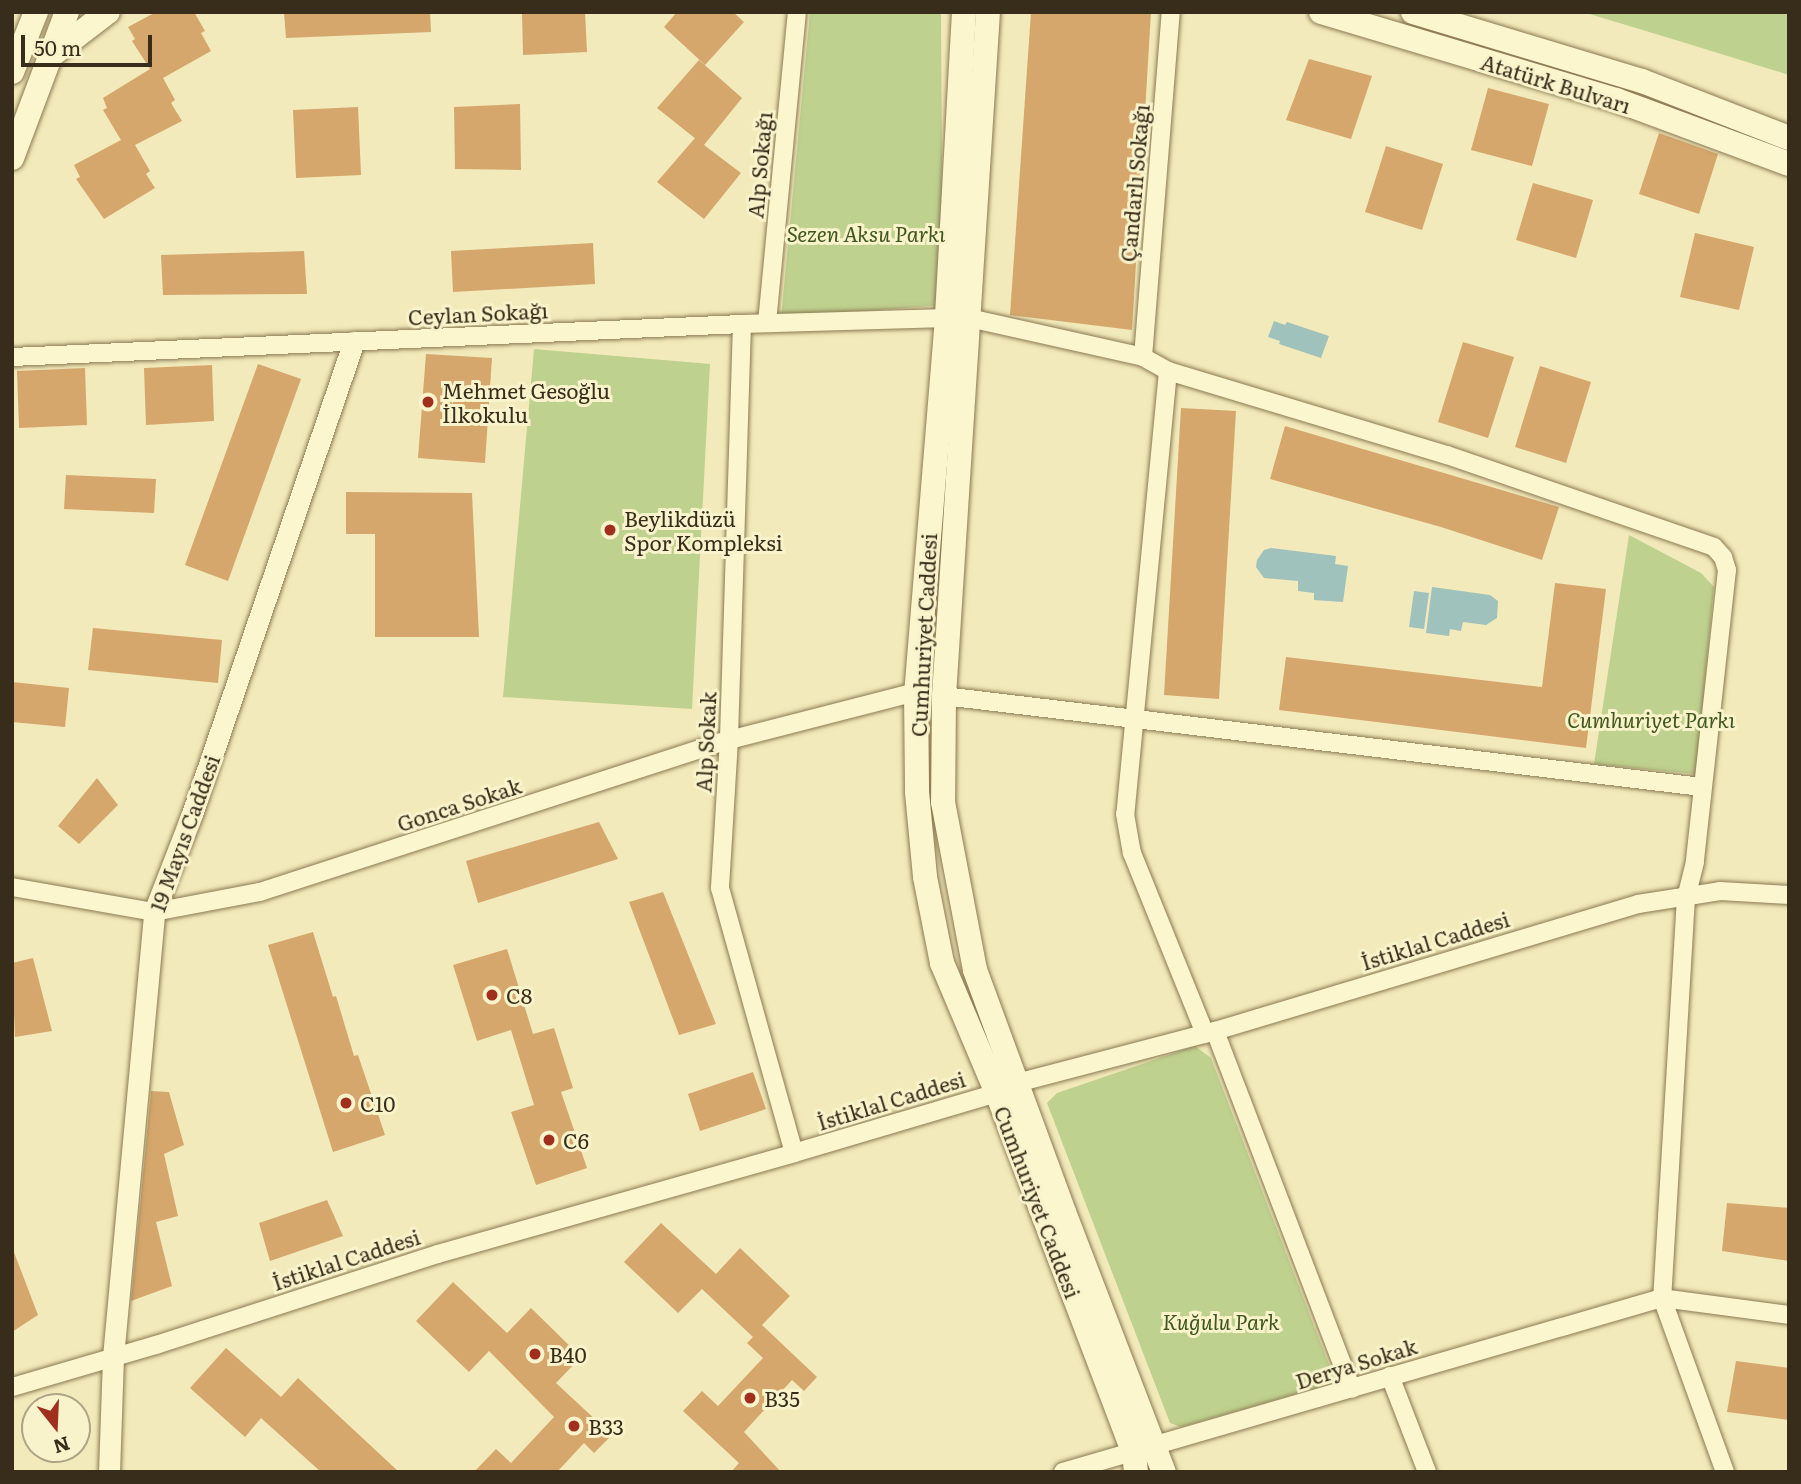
<!DOCTYPE html>
<html>
<head>
<meta charset="utf-8">
<style>
  body { margin:0 }
  #map { position:relative; width:1801px; height:1484px; overflow:hidden; background:#f2eaba; font-family:Literata,serif }
  div>[style] { position:absolute }
  [style*='--x'] { left:calc(var(--x)*1px); top:calc(var(--y)*1px); width:calc(var(--w)*1px); rotate:calc(var(--a)*1deg) }
  .green>* { inset:0; background:#bfd18e }
  .water>* { inset:0; background:#9fc2bd }
  .building>* { inset:0; background:#d5a76c }
  .roads { filter:drop-shadow(0 0 2px #8b7953) drop-shadow(0 0 2px #8b7953) }
  .minor>* { height:18px; margin:-9px; padding:0 9px; transform-origin:9px; border-radius:9px; background:#fcf6ce }
  .tertiary>* { height:21px; margin:-10.5px; padding:0 10.5px; transform-origin:10.5px; border-radius:10.5px; background:#fcf6ce }
  .secondary>* { height:24px; margin:-12px; padding:0 12px; transform-origin:12px; border-radius:12px; background:#fcf6ce }
  .dots>* { width:19px; height:19px; translate:-50% -50%; box-sizing:border-box; border:4px solid #f9f3cb; border-radius:50% }
  span { translate:-50% -50%; white-space:nowrap; text-align:center; line-height:1.15; -webkit-text-stroke:6px #f9f3cb; paint-order:stroke }
  .street-label { font-size:21px; color:#382d1a }
  .park-label { font-size:21px; color:#40571e; font-style:italic }
  .poi-label { font-size:21px; color:#382d1a }
  .left { translate:0 -50%; text-align:left }
  .frame { position:absolute; inset:0; border:14px solid #382d1a; pointer-events:none }
  .north { position:absolute; left:21px; top:1393px; width:70px; height:70px; box-sizing:border-box; background:#f9f3cb; border:2px solid #aca484; border-radius:50%; rotate:162deg; font-size:19px; font-weight:700; line-height:28px; text-align:center; color:#382d1a }
  .north::after { content:''; display:block; margin:auto; width:24px; height:32px; background:#a0301d; clip-path:polygon(50% 0,100% 100%,50% 72%,0 100%) }
  .scale { position:absolute; left:21px; top:35px; width:131px; height:32px; box-sizing:border-box; border:4px solid #382d1a; border-top:0; padding-left:9px; font-size:21px; line-height:24px; white-space:nowrap; color:#382d1a; -webkit-text-stroke:5px #f9f3cb; paint-order:stroke }
</style>
</head>
<body>
<div id="map">
  <div class="green">
    <i style="clip-path:polygon(810px 12px,941px 12px,943px 305px,781px 318px)"></i>
    <i style="clip-path:polygon(1583px 12px,1789px 12px,1789px 75px,1692px 45px)"></i>
    <i style="clip-path:polygon(534px 349px,710px 364px,692px 709px,503px 697px)"></i>
    <i style="clip-path:polygon(1629px 535px,1701px 573px,1714px 587px,1696px 774px,1594px 764px)"></i>
    <i style="clip-path:polygon(1195px 1046px,1211px 1058px,1333px 1375px,1331px 1384px,1181px 1427px,1170px 1423px,1047px 1103px,1057px 1093px)"></i>
  </div>
  <div class="water">
    <i style="clip-path:polygon(1274px 321px,1285px 325px,1287px 322px,1329px 336px,1321px 358px,1279px 344px,1280px 341px,1268px 337px)"></i>
    <i style="clip-path:polygon(1271px 548px,1336px 556px,1335px 564px,1348px 566px,1343px 602px,1314px 600px,1314px 593px,1298px 591px,1298px 581px,1264px 578px,1256px 567px,1257px 560px,1264px 550px)"></i>
    <i style="clip-path:polygon(1432px 587px,1490px 595px,1498px 601px,1497px 618px,1486px 625px,1463px 622px,1461px 631px,1450px 629px,1449px 636px,1426px 633px)"></i>
    <i style="clip-path:polygon(1414px 591px,1429px 593px,1424px 629px,1409px 627px)"></i>
  </div>
  <div class="building">
    <i style="clip-path:polygon(156px 12px,194px 12px,205px 31px,201px 33px,211px 51px,163px 78px,175px 100px,171px 103px,182px 121px,135px 145px,150px 171px,146px 174px,155px 188px,104px 219px,76px 179px,80px 177px,74px 165px,121px 140px,103px 110px,107px 108px,103px 98px,150px 69px,132px 41px,135px 39px,128px 27px)"></i>
    <i style="clip-path:polygon(284px 12px,430px 12px,431px 32px,286px 38px)"></i>
    <i style="clip-path:polygon(522px 12px,585px 12px,587px 52px,523px 55px)"></i>
    <i style="clip-path:polygon(677px 12px,733px 12px,744px 22px,705px 65px,664px 27px)"></i>
    <i style="clip-path:polygon(1031px 12px,1151px 12px,1132px 330px,1010px 315px)"></i>
    <i style="clip-path:polygon(1309px 59px,1372px 76px,1351px 139px,1286px 120px)"></i>
    <i style="clip-path:polygon(699px 60px,742px 98px,704px 145px,741px 173px,704px 219px,657px 182px,695px 138px,701px 143px,657px 108px)"></i>
    <i style="clip-path:polygon(1488px 88px,1549px 104px,1532px 166px,1471px 150px)"></i>
    <i style="clip-path:polygon(520px 104px,521px 170px,455px 169px,454px 107px)"></i>
    <i style="clip-path:polygon(358px 107px,361px 175px,296px 178px,293px 110px)"></i>
    <i style="clip-path:polygon(1659px 133px,1718px 154px,1699px 214px,1639px 194px)"></i>
    <i style="clip-path:polygon(1386px 146px,1443px 164px,1422px 230px,1365px 212px)"></i>
    <i style="clip-path:polygon(1533px 183px,1593px 200px,1576px 258px,1516px 240px)"></i>
    <i style="clip-path:polygon(1695px 233px,1754px 247px,1739px 310px,1680px 297px)"></i>
    <i style="clip-path:polygon(593px 243px,595px 284px,453px 292px,451px 251px)"></i>
    <i style="clip-path:polygon(304px 251px,307px 294px,163px 295px,161px 255px)"></i>
    <i style="clip-path:polygon(1463px 342px,1514px 357px,1488px 438px,1438px 422px)"></i>
    <i style="clip-path:polygon(426px 354px,492px 358px,485px 463px,418px 458px)"></i>
    <i style="clip-path:polygon(258px 364px,301px 379px,228px 581px,185px 565px)"></i>
    <i style="clip-path:polygon(212px 365px,214px 421px,146px 425px,144px 368px)"></i>
    <i style="clip-path:polygon(1540px 366px,1591px 382px,1566px 463px,1515px 447px)"></i>
    <i style="clip-path:polygon(85px 368px,87px 425px,19px 428px,17px 371px)"></i>
    <i style="clip-path:polygon(1181px 408px,1236px 411px,1219px 699px,1164px 695px)"></i>
    <i style="clip-path:polygon(1285px 426px,1559px 507px,1542px 560px,1441px 527px,1270px 479px)"></i>
    <i style="clip-path:polygon(66px 475px,156px 479px,154px 513px,64px 509px)"></i>
    <i style="clip-path:polygon(346px 492px,472px 493px,479px 637px,375px 637px,375px 534px,346px 534px)"></i>
    <i style="clip-path:polygon(1555px 583px,1606px 589px,1586px 748px,1279px 710px,1286px 657px,1542px 687px)"></i>
    <i style="clip-path:polygon(93px 628px,222px 640px,218px 683px,88px 670px)"></i>
    <i style="clip-path:polygon(12px 682px,69px 688px,65px 727px,12px 722px)"></i>
    <i style="clip-path:polygon(97px 778px,118px 805px,79px 844px,58px 826px)"></i>
    <i style="clip-path:polygon(599px 822px,618px 859px,478px 903px,466px 861px)"></i>
    <i style="clip-path:polygon(663px 892px,716px 1024px,679px 1035px,629px 902px)"></i>
    <i style="clip-path:polygon(313px 932px,333px 997px,336px 996px,354px 1056px,358px 1055px,385px 1135px,333px 1152px,268px 945px)"></i>
    <i style="clip-path:polygon(507px 949px,533px 1034px,554px 1028px,573px 1088px,561px 1092px,587px 1168px,536px 1185px,511px 1112px,534px 1105px,511px 1030px,477px 1041px,453px 965px)"></i>
    <i style="clip-path:polygon(33px 958px,52px 1031px,15px 1037px,12px 963px)"></i>
    <i style="clip-path:polygon(753px 1072px,766px 1109px,700px 1131px,688px 1094px)"></i>
    <i style="clip-path:polygon(151px 1091px,169px 1092px,184px 1145px,164px 1154px,178px 1216px,156px 1222px,172px 1286px,131px 1301px)"></i>
    <i style="clip-path:polygon(327px 1200px,343px 1236px,270px 1261px,259px 1223px)"></i>
    <i style="clip-path:polygon(1727px 1203px,1789px 1208px,1789px 1261px,1722px 1251px)"></i>
    <i style="clip-path:polygon(661px 1223px,716px 1274px,740px 1248px,790px 1296px,762px 1325px,817px 1377px,804px 1391px,792px 1380px,744px 1432px,781px 1472px,731px 1472px,739px 1463px,683px 1411px,702px 1391px,718px 1406px,763px 1358px,747px 1343px,753px 1337px,702px 1289px,678px 1313px,624px 1262px)"></i>
    <i style="clip-path:polygon(12px 1247px,38px 1315px,12px 1332px)"></i>
    <i style="clip-path:polygon(453px 1282px,507px 1333px,531px 1308px,581px 1357px,556px 1383px,612px 1435px,594px 1453px,584px 1443px,557px 1472px,474px 1472px,496px 1449px,511px 1463px,554px 1417px,489px 1351px,469px 1372px,416px 1321px)"></i>
    <i style="clip-path:polygon(226px 1348px,281px 1397px,298px 1378px,399px 1472px,321px 1472px,261px 1418px,245px 1437px,190px 1388px)"></i>
    <i style="clip-path:polygon(1736px 1361px,1789px 1368px,1789px 1420px,1727px 1412px)"></i>
  </div>
  <div class="roads">
    <div class="minor">
      <i style="--x:969;--y:318;--w:178;--a:12.6"></i>
      <i style="--x:1143;--y:357;--w:29;--a:29"></i>
      <i style="--x:1168;--y:371;--w:291;--a:16.8"></i>
      <i style="--x:1447;--y:455;--w:282;--a:19"></i>
      <i style="--x:1714;--y:547;--w:13;--a:48"></i>
      <i style="--x:1723;--y:557;--w:14;--a:73"></i>
      <i style="--x:1727;--y:570;--w:294;--a:96.3"></i>
      <i style="--x:1695;--y:862;--w:36;--a:104"></i>
      <i style="--x:1686;--y:897;--w:402;--a:93.4"></i>
      <i style="--x:1662;--y:1298;--w:185;--a:70.1"></i>
      <i style="--x:767;--y:323;--w:312;--a:-84.5"></i>
      <i style="--x:742;--y:324;--w:416;--a:91.8"></i>
      <i style="--x:729;--y:740;--w:148;--a:93.5"></i>
      <i style="--x:720;--y:888;--w:275;--a:74.4"></i>
      <i style="--x:12;--y:357;--w:731;--a:-2.59"></i>
      <i style="--x:742;--y:324;--w:205;--a:-1.7"></i>
      <i style="--x:1143;--y:357;--w:346;--a:-85.4"></i>
      <i style="--x:1168;--y:371;--w:445;--a:95.5"></i>
      <i style="--x:1125;--y:814;--w:40;--a:80"></i>
      <i style="--x:1132;--y:853;--w:195;--a:68"></i>
      <i style="--x:944;--y:696;--w:763;--a:6.85"></i>
      <i style="--x:12;--y:887;--w:144;--a:10"></i>
      <i style="--x:154;--y:912;--w:108;--a:-10.7"></i>
      <i style="--x:260;--y:892;--w:493;--a:-18"></i>
      <i style="--x:729;--y:740;--w:193;--a:-14.4"></i>
      <i style="--x:1215;--y:1031;--w:383;--a:69.1"></i>
      <i style="--x:1390;--y:1376;--w:103;--a:68.9"></i>
      <i style="--x:12;--y:1387;--w:150;--a:-16.3"></i>
      <i style="--x:156;--y:1345;--w:296;--a:-17.9"></i>
      <i style="--x:438;--y:1254;--w:370;--a:-15.8"></i>
      <i style="--x:794;--y:1153;--w:212;--a:-16.5"></i>
      <i style="--x:997;--y:1093;--w:22;--a:-27"></i>
      <i style="--x:1017;--y:1083;--w:205;--a:-14.7"></i>
      <i style="--x:1215;--y:1031;--w:442;--a:-16.7"></i>
      <i style="--x:1638;--y:904;--w:83;--a:-9"></i>
      <i style="--x:1720;--y:891;--w:69;--a:3.3"></i>
      <i style="--x:1063;--y:1472;--w:624;--a:-16.2"></i>
      <i style="--x:1662;--y:1298;--w:128;--a:7.6"></i>
    </div>
    <div class="tertiary">
      <i style="--x:109;--y:1472;--w:115;--a:-88"></i>
      <i style="--x:113;--y:1357;--w:447;--a:-84.7"></i>
      <i style="--x:154;--y:912;--w:105;--a:-68.8"></i>
      <i style="--x:192;--y:814;--w:499;--a:-71.1"></i>
    </div>
    <div class="secondary">
      <i style="--x:964;--y:12;--w:306;--a:93.2"></i>
      <i style="--x:947;--y:318;--w:375;--a:94.7"></i>
      <i style="--x:916;--y:692;--w:100;--a:89.4"></i>
      <i style="--x:917;--y:792;--w:85;--a:84.6"></i>
      <i style="--x:925;--y:877;--w:88;--a:78.8"></i>
      <i style="--x:942;--y:963;--w:141;--a:67.1"></i>
      <i style="--x:997;--y:1093;--w:385;--a:69.2"></i>
      <i style="--x:1134;--y:1453;--w:19;--a:84"></i>
      <i style="--x:988;--y:12;--w:685;--a:93.68"></i>
      <i style="--x:944;--y:696;--w:106;--a:90.5"></i>
      <i style="--x:943;--y:802;--w:171;--a:79.2"></i>
      <i style="--x:975;--y:970;--w:258;--a:69.8"></i>
      <i style="--x:1064;--y:1212;--w:279;--a:69"></i>
      <i style="--x:1321;--y:12;--w:308;--a:16.6"></i>
      <i style="--x:1616;--y:100;--w:184;--a:20.3"></i>
      <i style="--x:1413;--y:12;--w:239;--a:16.8"></i>
      <i style="--x:1642;--y:81;--w:158;--a:21.2"></i>
      <i style="--x:53;--y:54;--w:69;--a:-37.4"></i>
      <i style="--x:12;--y:72;--w:65;--a:-68.2"></i>
      <i style="--x:12;--y:158;--w:156;--a:-69.4"></i>
    </div>
  </div>
  <div class="dots">
    <i style="left:428px;top:402px;background:#a0301d"></i>
    <i style="left:610px;top:530px;background:#a0301d"></i>
    <i style="left:492px;top:995px;background:#a0301d"></i>
    <i style="left:346px;top:1103px;background:#a0301d"></i>
    <i style="left:549px;top:1140px;background:#a0301d"></i>
    <i style="left:535px;top:1354px;background:#a0301d"></i>
    <i style="left:750px;top:1398px;background:#a0301d"></i>
    <i style="left:574px;top:1426px;background:#a0301d"></i>
  </div>
  <div class="street-label">
    <span style="left:1556px;top:83px;rotate:17deg">Atatürk Bulvarı</span>
    <span style="left:759px;top:165px;rotate:-85deg">Alp Sokağı</span>
    <span style="left:1134px;top:183px;rotate:-85deg">Çandarlı Sokağı</span>
    <span style="left:478px;top:313px;rotate:-3deg">Ceylan Sokağı</span>
    <span style="left:923px;top:635px;rotate:-87deg">Cumhuriyet Caddesi</span>
    <span style="left:705px;top:742px;rotate:-87deg">Alp Sokak</span>
    <span style="left:459px;top:804px;rotate:-18deg">Gonca Sokak</span>
    <span style="left:184px;top:833px;rotate:-70deg">19 Mayıs Caddesi</span>
    <span style="left:1435px;top:940px;rotate:-17deg">İstiklal Caddesi</span>
    <span style="left:891px;top:1100px;rotate:-17deg">İstiklal Caddesi</span>
    <span style="left:1038px;top:1202px;rotate:69deg">Cumhuriyet Caddesi</span>
    <span style="left:346px;top:1259px;rotate:-18deg">İstiklal Caddesi</span>
    <span style="left:1356px;top:1363px;rotate:-17deg">Derya Sokak</span>
  </div>
  <div class="park-label">
    <span style="left:866px;top:233px">Sezen Aksu Parkı</span>
    <span style="left:1651px;top:719px">Cumhuriyet Parkı</span>
    <span style="left:1221px;top:1321px">Kuğulu Park</span>
  </div>
  <div class="poi-label">
    <span class="left" style="left:442px;top:402px">Mehmet Gesoğlu<br>İlkokulu</span>
    <span class="left" style="left:624px;top:530px">Beylikdüzü<br>Spor Kompleksi</span>
    <span class="left" style="left:506px;top:995px">C8</span>
    <span class="left" style="left:360px;top:1103px">C10</span>
    <span class="left" style="left:563px;top:1140px">C6</span>
    <span class="left" style="left:549px;top:1354px">B40</span>
    <span class="left" style="left:764px;top:1398px">B35</span>
    <span class="left" style="left:588px;top:1426px">B33</span>
  </div>
  <div class="frame"></div>
  <div class="north">N</div>
  <div class="scale">50 m</div>
</div>
</body>
</html>
